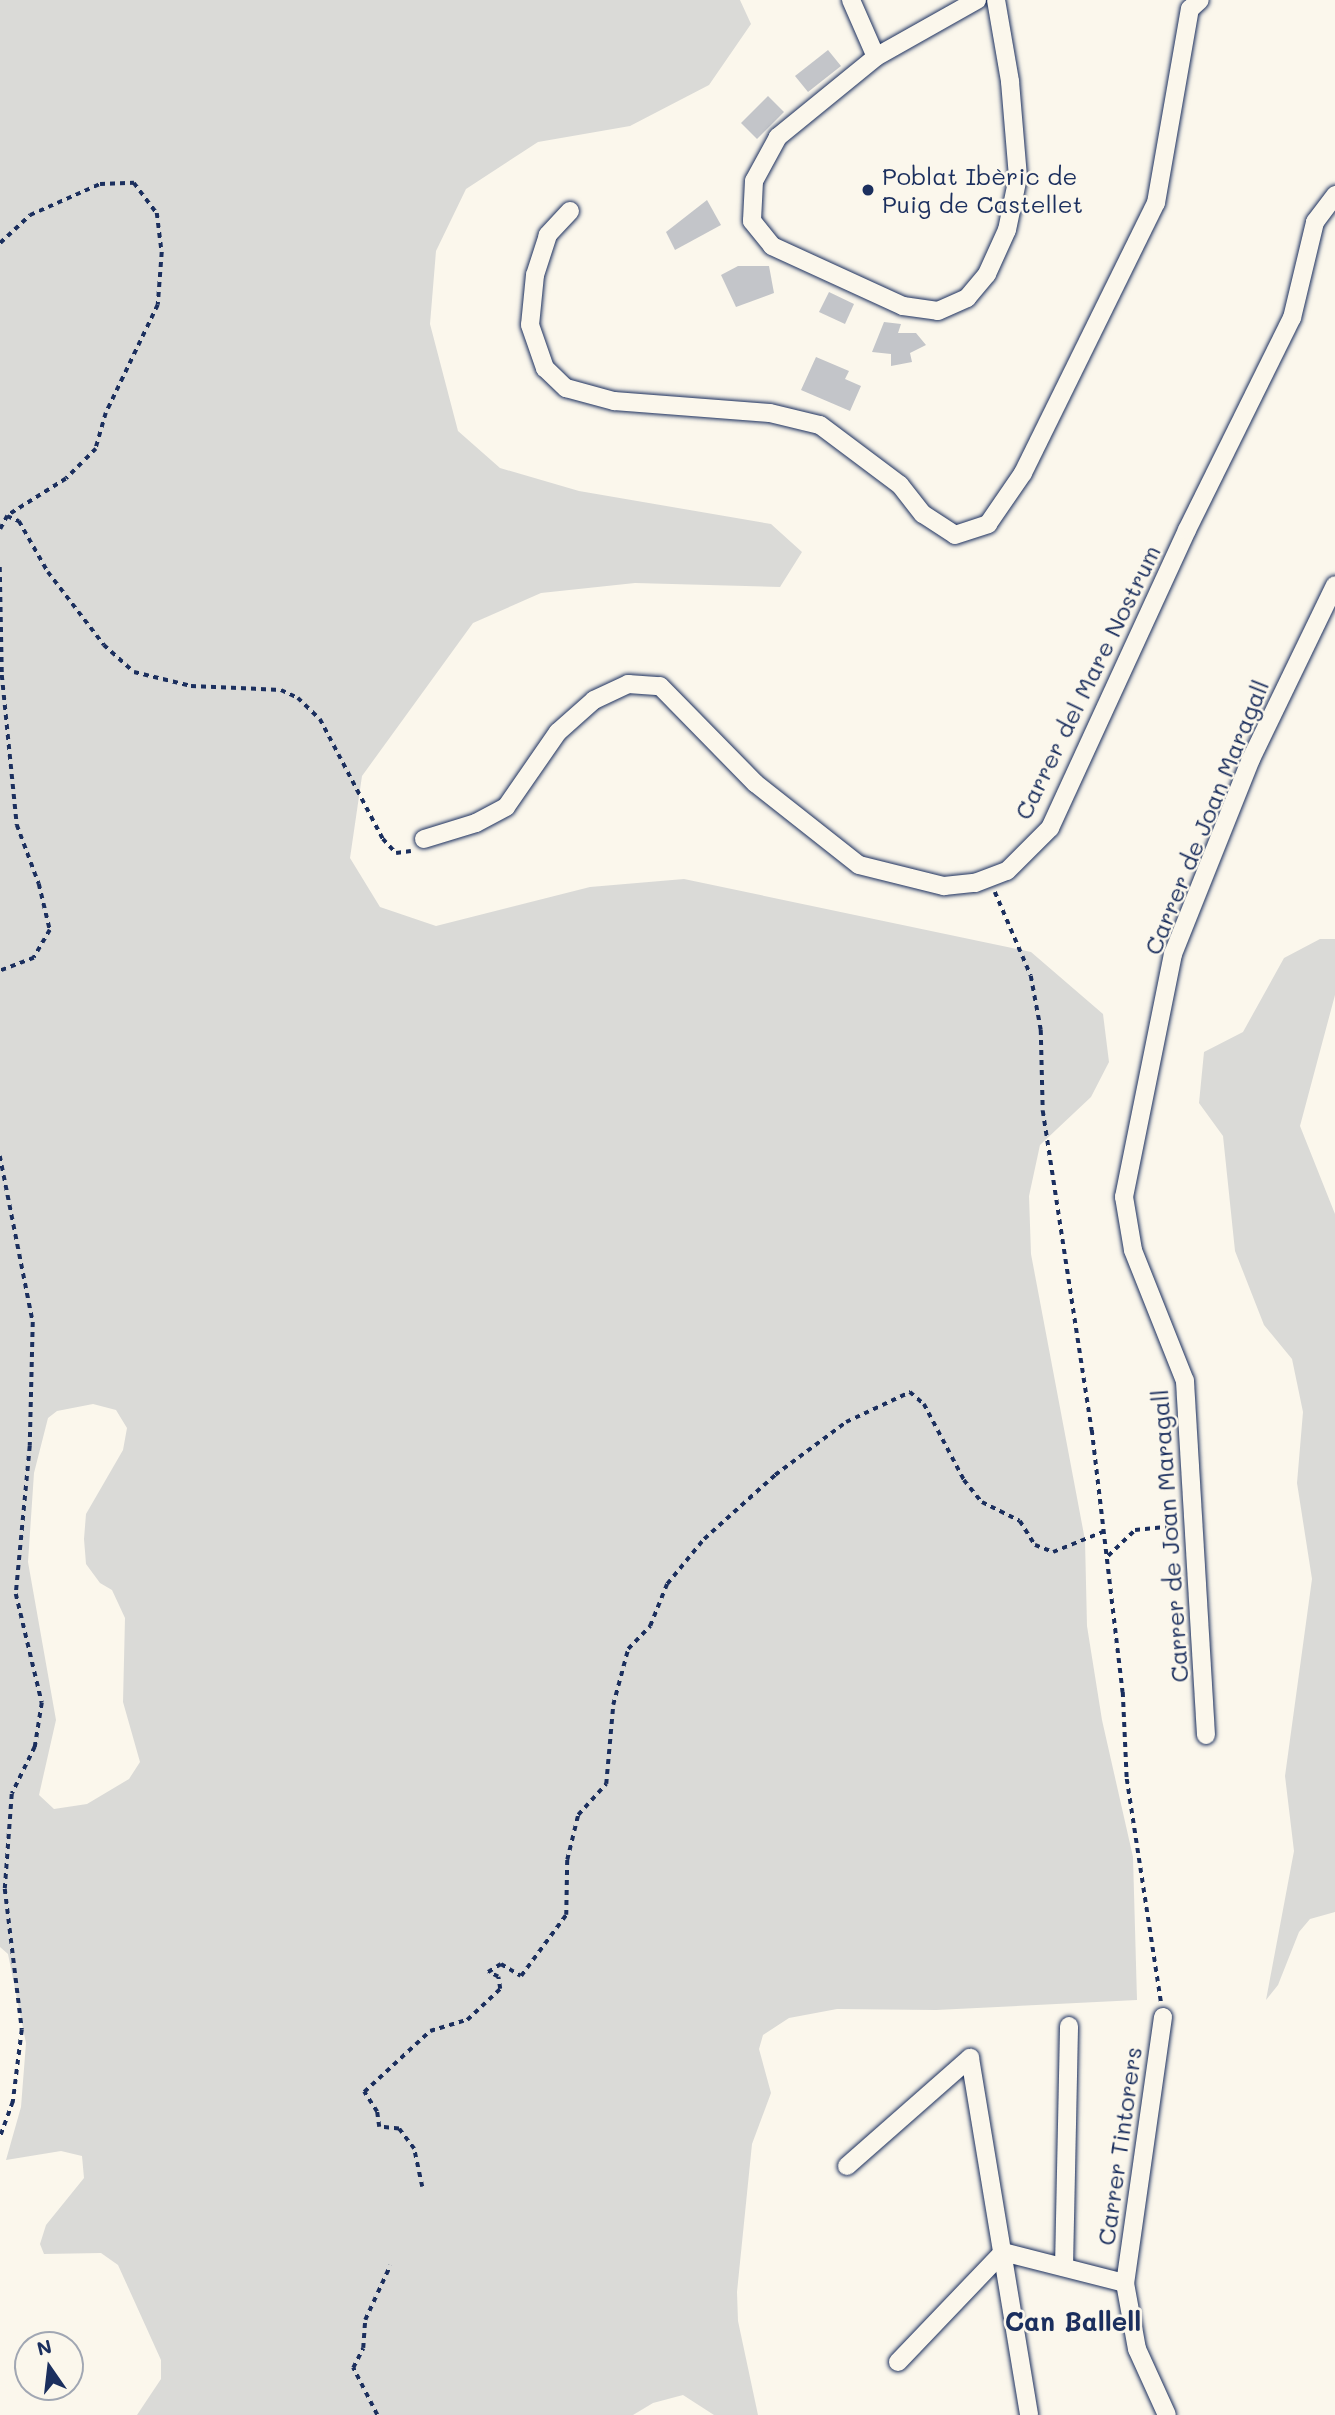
<!DOCTYPE html>
<html>
<head>
<meta charset="utf-8">
<style>
  body { margin:0 }
  #map { position:relative; width:1335px; height:2415px; overflow:hidden; background:#fbf7ec; font-family:Mali,sans-serif }
  div>[style] { position:absolute }
  [style*='--x'] { left:calc(var(--x)*1px); top:calc(var(--y)*1px); width:calc(var(--w)*1px); rotate:calc(var(--a)*1deg) }
  .green>* { inset:0; background:#dadad7 }
  .building>* { inset:0; background:#c3c5c9 }
  .path>* { height:3.5px; margin-top:-1.75px; transform-origin:0; background:repeating-linear-gradient(90deg,#1b2f5e 0 5px,transparent 0 10px) }
  .roads { filter:drop-shadow(0 0 2px #1b2f5e) drop-shadow(0 0 2px #1b2f5e) }
  .minor>* { height:18px; margin:-9px; padding:0 9px; transform-origin:9px; border-radius:9px; background:#fbf7ec }
  .dots>* { width:19px; height:19px; translate:-50% -50%; box-sizing:border-box; border:4px solid #fbf7ec; border-radius:50% }
  span { translate:-50% -50%; white-space:nowrap; text-align:center; line-height:1.15; -webkit-text-stroke:5px #fbf7ec; paint-order:stroke }
  .poi-label { font-size:24px; color:#1b2f5e }
  .left { translate:0 -50%; text-align:left }
  .street-label { font-size:24px; color:#1b2f5e }
  .neighbourhood-label { font-size:26px; color:#1b2f5e; font-weight:700 }
  .north { position:absolute; left:14px; top:2331px; width:70px; height:70px; box-sizing:border-box; background:#fbf7ec; border:2px solid #a1a7b3; border-radius:50%; rotate:346deg; font-size:19px; font-weight:700; line-height:28px; text-align:center; color:#1b2f5e }
  .north::after { content:''; display:block; margin:auto; width:24px; height:32px; background:#1b2f5e; clip-path:polygon(50% 0,100% 100%,50% 72%,0 100%) }
</style>
</head>
<body>
<div id="map">
  <div class="green">
    <i style="clip-path:polygon(evenodd,0 0,740px 0,751px 24px,709px 85px,630px 126px,538px 142px,466px 189px,436px 251px,430px 324px,458px 431px,500px 468px,579px 491px,771px 524px,802px 552px,780px 587px,635px 583px,541px 593px,473px 623px,362px 776px,350px 858px,380px 907px,436px 926px,590px 887px,684px 879px,1031px 952px,1103px 1014px,1109px 1062px,1091px 1097px,1040px 1145px,1029px 1196px,1031px 1254px,1085px 1540px,1087px 1626px,1102px 1720px,1133px 1857px,1137px 2000px,936px 2010px,837px 2009px,789px 2018px,763px 2035px,759px 2049px,771px 2093px,752px 2144px,737px 2292px,738px 2321px,758px 2415px,714px 2415px,683px 2395px,653px 2403px,633px 2415px,137px 2415px,161px 2379px,161px 2360px,118px 2265px,101px 2253px,44px 2254px,40px 2244px,46px 2225px,84px 2178px,82px 2156px,61px 2151px,6px 2160px,21px 2107px,26px 2043px,8px 1954px,0 1947px,0 0,93px 1404px,116px 1410px,127px 1428px,123px 1450px,86px 1514px,84px 1539px,86px 1564px,100px 1583px,112px 1590px,125px 1618px,123px 1702px,140px 1762px,129px 1779px,87px 1804px,54px 1809px,39px 1795px,56px 1720px,28px 1562px,34px 1473px,48px 1418px,57px 1411px,93px 1404px)"></i>
    <i style="clip-path:polygon(1320px 939px,1335px 939px,1335px 995px,1300px 1126px,1335px 1214px,1335px 1912px,1310px 1919px,1299px 1932px,1278px 1985px,1266px 2000px,1294px 1851px,1285px 1776px,1312px 1579px,1297px 1483px,1303px 1412px,1292px 1359px,1264px 1325px,1235px 1251px,1223px 1136px,1199px 1103px,1204px 1052px,1243px 1032px,1284px 958px)"></i>
  </div>
  <div class="building">
    <i style="clip-path:polygon(828px 50px,841px 66px,808px 92px,795px 76px)"></i>
    <i style="clip-path:polygon(768px 96px,784px 112px,757px 139px,741px 123px)"></i>
    <i style="clip-path:polygon(707px 200px,721px 225px,675px 250px,666px 232px)"></i>
    <i style="clip-path:polygon(738px 266px,769px 266px,774px 293px,736px 307px,721px 275px)"></i>
    <i style="clip-path:polygon(829px 292px,854px 304px,845px 324px,819px 312px)"></i>
    <i style="clip-path:polygon(884px 322px,901px 324px,898px 333px,916px 333px,926px 345px,910px 353px,912px 362px,891px 366px,891px 354px,872px 352px)"></i>
    <i style="clip-path:polygon(816px 357px,849px 371px,845px 379px,861px 386px,850px 411px,801px 390px)"></i>
  </div>
  <div class="path">
    <i style="--x:0;--y:243;--w:41;--a:-43"></i>
    <i style="--x:30;--y:215;--w:77;--a:-23.9"></i>
    <i style="--x:100;--y:184;--w:34;--a:-2"></i>
    <i style="--x:134;--y:183;--w:38;--a:53"></i>
    <i style="--x:157;--y:213;--w:39;--a:83"></i>
    <i style="--x:162;--y:252;--w:53;--a:94.3"></i>
    <i style="--x:158;--y:305;--w:120;--a:115.7"></i>
    <i style="--x:106;--y:413;--w:37;--a:106"></i>
    <i style="--x:96;--y:449;--w:42;--a:135"></i>
    <i style="--x:66;--y:479;--w:70;--a:147.9"></i>
    <i style="--x:0;--y:529;--w:15;--a:-62"></i>
    <i style="--x:7;--y:516;--w:13;--a:23"></i>
    <i style="--x:19;--y:521;--w:59;--a:60.4"></i>
    <i style="--x:48;--y:572;--w:92;--a:52.5"></i>
    <i style="--x:104;--y:645;--w:40;--a:42"></i>
    <i style="--x:134;--y:672;--w:59;--a:13.8"></i>
    <i style="--x:191;--y:686;--w:90;--a:2.5"></i>
    <i style="--x:281;--y:690;--w:19;--a:25"></i>
    <i style="--x:298;--y:698;--w:30;--a:44"></i>
    <i style="--x:320;--y:719;--w:136;--a:62.3"></i>
    <i style="--x:383;--y:839;--w:19;--a:47"></i>
    <i style="--x:396;--y:853;--w:15;--a:-8"></i>
    <i style="--x:0;--y:567;--w:108;--a:88.9"></i>
    <i style="--x:2;--y:675;--w:151;--a:84.3"></i>
    <i style="--x:17;--y:825;--w:63;--a:69.6"></i>
    <i style="--x:39;--y:884;--w:47;--a:76.6"></i>
    <i style="--x:50;--y:930;--w:32;--a:120"></i>
    <i style="--x:34;--y:958;--w:36;--a:159"></i>
    <i style="--x:995;--y:892;--w:91;--a:66.8"></i>
    <i style="--x:1031;--y:976;--w:55;--a:79.5"></i>
    <i style="--x:1041;--y:1030;--w:81;--a:88.6"></i>
    <i style="--x:1043;--y:1111;--w:323;--a:81.3"></i>
    <i style="--x:1092;--y:1430;--w:264;--a:83.3"></i>
    <i style="--x:1123;--y:1692;--w:87;--a:87.4"></i>
    <i style="--x:1127;--y:1779;--w:226;--a:81.3"></i>
    <i style="--x:0;--y:1156;--w:169;--a:78.8"></i>
    <i style="--x:33;--y:1322;--w:124;--a:91.4"></i>
    <i style="--x:30;--y:1446;--w:149;--a:95.4"></i>
    <i style="--x:16;--y:1594;--w:112;--a:76.6"></i>
    <i style="--x:42;--y:1703;--w:45;--a:99"></i>
    <i style="--x:35;--y:1747;--w:52;--a:116.1"></i>
    <i style="--x:12;--y:1794;--w:95;--a:94.2"></i>
    <i style="--x:5;--y:1889;--w:142;--a:83.1"></i>
    <i style="--x:22;--y:2030;--w:73;--a:97.1"></i>
    <i style="--x:13;--y:2102;--w:37;--a:110"></i>
    <i style="--x:1108;--y:1556;--w:37;--a:-44"></i>
    <i style="--x:1135;--y:1530;--w:40;--a:-5.7"></i>
    <i style="--x:422;--y:2187;--w:39;--a:-102"></i>
    <i style="--x:414;--y:2149;--w:25;--a:-127"></i>
    <i style="--x:399;--y:2129;--w:20;--a:-174"></i>
    <i style="--x:379;--y:2127;--w:15;--a:-98"></i>
    <i style="--x:377;--y:2112;--w:24;--a:-123"></i>
    <i style="--x:364;--y:2092;--w:90;--a:-42.7"></i>
    <i style="--x:430;--y:2031;--w:39;--a:-17"></i>
    <i style="--x:467;--y:2020;--w:45;--a:-43.2"></i>
    <i style="--x:500;--y:1989;--w:12;--a:-99"></i>
    <i style="--x:498;--y:1977;--w:11;--a:-153"></i>
    <i style="--x:488;--y:1972;--w:15;--a:-32"></i>
    <i style="--x:501;--y:1964;--w:23;--a:31"></i>
    <i style="--x:521;--y:1976;--w:76;--a:-53.6"></i>
    <i style="--x:566;--y:1915;--w:55;--a:-89"></i>
    <i style="--x:567;--y:1860;--w:46;--a:-76.3"></i>
    <i style="--x:578;--y:1815;--w:42;--a:-47.9"></i>
    <i style="--x:606;--y:1784;--w:79;--a:-84.9"></i>
    <i style="--x:613;--y:1705;--w:58;--a:-75"></i>
    <i style="--x:628;--y:1649;--w:32;--a:-46"></i>
    <i style="--x:650;--y:1626;--w:45;--a:-68"></i>
    <i style="--x:667;--y:1584;--w:58;--a:-50.6"></i>
    <i style="--x:704;--y:1539;--w:96;--a:-42"></i>
    <i style="--x:775;--y:1475;--w:89;--a:-36.7"></i>
    <i style="--x:846;--y:1422;--w:71;--a:-25.1"></i>
    <i style="--x:910;--y:1392;--w:18;--a:41"></i>
    <i style="--x:924;--y:1404;--w:86;--a:62.2"></i>
    <i style="--x:964;--y:1480;--w:28;--a:51"></i>
    <i style="--x:982;--y:1502;--w:42;--a:26.6"></i>
    <i style="--x:1020;--y:1521;--w:28;--a:58"></i>
    <i style="--x:1035;--y:1545;--w:19;--a:21"></i>
    <i style="--x:1053;--y:1552;--w:56;--a:-22"></i>
    <i style="--x:377;--y:2415;--w:53;--a:-117.1"></i>
    <i style="--x:353;--y:2368;--w:22;--a:-63"></i>
    <i style="--x:363;--y:2348;--w:28;--a:-86"></i>
    <i style="--x:365;--y:2320;--w:60;--a:-65.2"></i>
  </div>
  <div class="roads">
    <div class="minor">
      <i style="--x:851;--y:0;--w:62;--a:66.3"></i>
      <i style="--x:977;--y:0;--w:116;--a:150.6"></i>
      <i style="--x:876;--y:57;--w:127;--a:140.8"></i>
      <i style="--x:778;--y:137;--w:50;--a:118.6"></i>
      <i style="--x:754;--y:181;--w:40;--a:92.9"></i>
      <i style="--x:752;--y:221;--w:32;--a:51"></i>
      <i style="--x:772;--y:246;--w:144;--a:24.6"></i>
      <i style="--x:903;--y:306;--w:35;--a:8"></i>
      <i style="--x:938;--y:311;--w:32;--a:-24"></i>
      <i style="--x:967;--y:298;--w:31;--a:-50"></i>
      <i style="--x:987;--y:274;--w:48;--a:-65.6"></i>
      <i style="--x:1007;--y:230;--w:54;--a:-78.3"></i>
      <i style="--x:1018;--y:177;--w:96;--a:-94.8"></i>
      <i style="--x:1010;--y:81;--w:82;--a:-99.8"></i>
      <i style="--x:570;--y:211;--w:33;--a:133"></i>
      <i style="--x:548;--y:235;--w:42;--a:108"></i>
      <i style="--x:535;--y:275;--w:50;--a:95.7"></i>
      <i style="--x:530;--y:325;--w:46;--a:70.8"></i>
      <i style="--x:545;--y:368;--w:29;--a:44"></i>
      <i style="--x:566;--y:388;--w:50;--a:15.2"></i>
      <i style="--x:614;--y:401;--w:156;--a:4.4"></i>
      <i style="--x:770;--y:413;--w:51;--a:13.5"></i>
      <i style="--x:820;--y:425;--w:100;--a:36.9"></i>
      <i style="--x:900;--y:485;--w:37;--a:52"></i>
      <i style="--x:923;--y:514;--w:38;--a:33"></i>
      <i style="--x:955;--y:535;--w:35;--a:-18"></i>
      <i style="--x:988;--y:524;--w:62;--a:-55.5"></i>
      <i style="--x:1023;--y:473;--w:301;--a:-63.8"></i>
      <i style="--x:1156;--y:203;--w:197;--a:-80.1"></i>
      <i style="--x:1190;--y:9;--w:13;--a:-42"></i>
      <i style="--x:424;--y:839;--w:54;--a:-17.1"></i>
      <i style="--x:476;--y:823;--w:34;--a:-28"></i>
      <i style="--x:506;--y:807;--w:91;--a:-55.3"></i>
      <i style="--x:558;--y:732;--w:48;--a:-41.6"></i>
      <i style="--x:594;--y:700;--w:38;--a:-25"></i>
      <i style="--x:628;--y:684;--w:32;--a:4"></i>
      <i style="--x:660;--y:686;--w:136;--a:45.6"></i>
      <i style="--x:755;--y:783;--w:132;--a:38.3"></i>
      <i style="--x:859;--y:865;--w:88;--a:13.9"></i>
      <i style="--x:944;--y:886;--w:31;--a:-6"></i>
      <i style="--x:975;--y:883;--w:34;--a:-21"></i>
      <i style="--x:1007;--y:871;--w:61;--a:-45"></i>
      <i style="--x:1050;--y:828;--w:328;--a:-65.3"></i>
      <i style="--x:1187;--y:530;--w:237;--a:-63.7"></i>
      <i style="--x:1292;--y:318;--w:99;--a:-76.5"></i>
      <i style="--x:1315;--y:222;--w:34;--a:-53"></i>
      <i style="--x:1206;--y:1735;--w:355;--a:-93.4"></i>
      <i style="--x:1185;--y:1381;--w:141;--a:-111.7"></i>
      <i style="--x:1133;--y:1250;--w:54;--a:-99.6"></i>
      <i style="--x:1124;--y:1197;--w:248;--a:-78.6"></i>
      <i style="--x:1173;--y:954;--w:210;--a:-68.2"></i>
      <i style="--x:1251;--y:759;--w:193;--a:-64.2"></i>
      <i style="--x:1163;--y:2017;--w:269;--a:98.1"></i>
      <i style="--x:1125;--y:2283;--w:67;--a:79.7"></i>
      <i style="--x:1137;--y:2349;--w:72;--a:65.6"></i>
      <i style="--x:970;--y:2058;--w:362;--a:80.6"></i>
      <i style="--x:847;--y:2166;--w:164;--a:-41.3"></i>
      <i style="--x:1064;--y:2267;--w:241;--a:-88.8"></i>
      <i style="--x:898;--y:2362;--w:152;--a:-46.3"></i>
      <i style="--x:1003;--y:2252;--w:126;--a:14.3"></i>
    </div>
  </div>
  <div class="dots">
    <i style="left:868px;top:190px;background:#1b2f5e"></i>
  </div>
  <div class="poi-label">
    <span class="left" style="left:882px;top:190px">Poblat Ibèric de<br>Puig de Castellet</span>
  </div>
  <div class="street-label">
    <span style="left:1087px;top:682px;rotate:-64deg">Carrer del Mare Nostrum</span>
    <span style="left:1206px;top:817px;rotate:-68deg">Carrer de Joan Maragall</span>
    <span style="left:1169px;top:1536px;rotate:-94deg">Carrer de Joan Maragall</span>
    <span style="left:1119px;top:2146px;rotate:-82deg">Carrer Tintorers</span>
  </div>
  <div class="neighbourhood-label">
    <span style="left:1073px;top:2322px">Can Ballell</span>
  </div>
  <div class="north">N</div>
</div>
</body>
</html>
